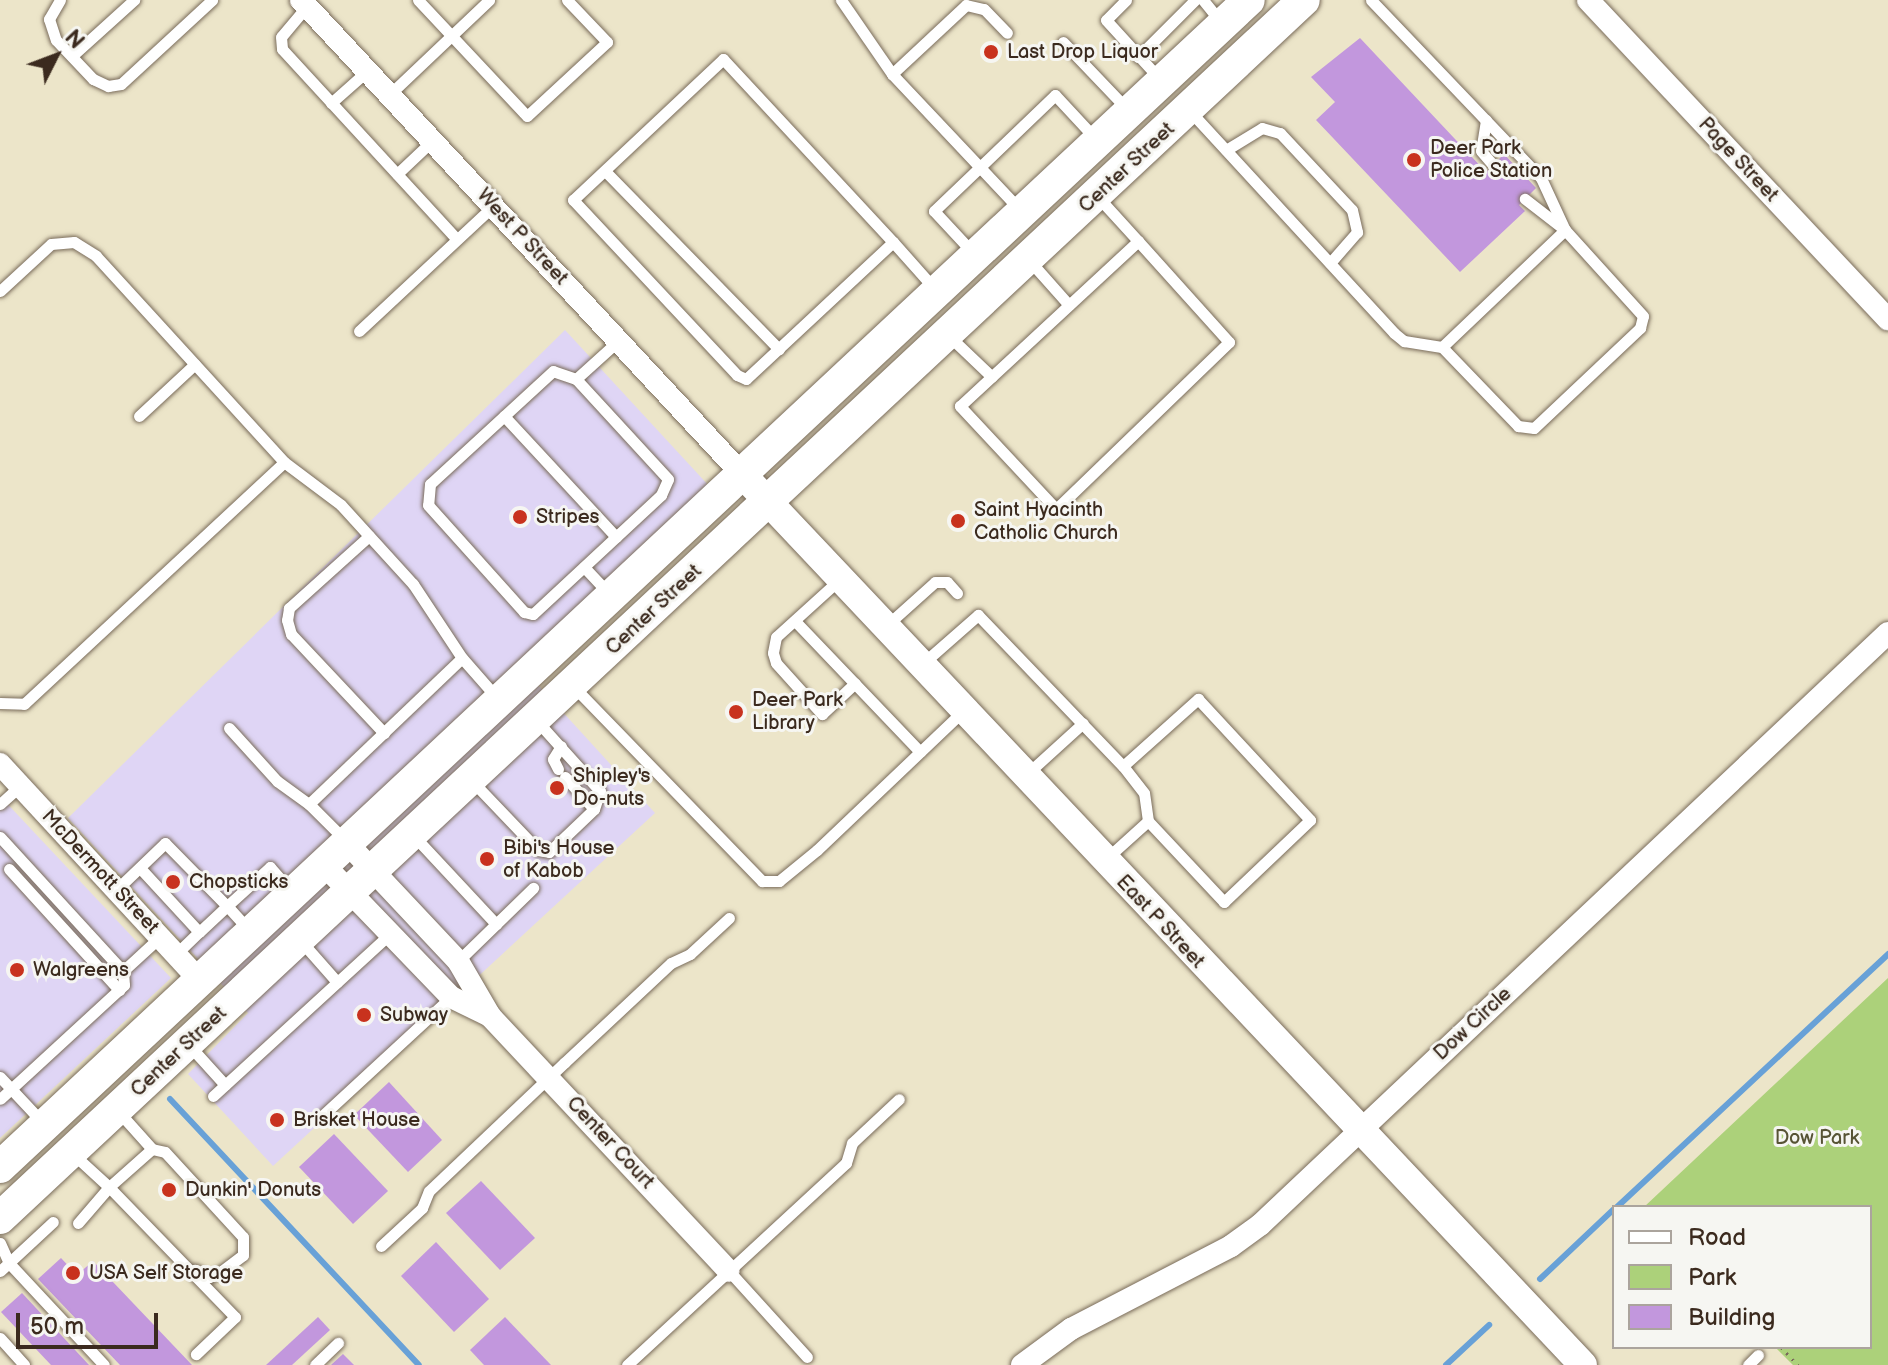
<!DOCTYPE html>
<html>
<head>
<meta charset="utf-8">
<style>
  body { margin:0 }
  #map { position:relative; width:1888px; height:1365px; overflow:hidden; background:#ece5c9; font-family:"Balsamiq Sans",sans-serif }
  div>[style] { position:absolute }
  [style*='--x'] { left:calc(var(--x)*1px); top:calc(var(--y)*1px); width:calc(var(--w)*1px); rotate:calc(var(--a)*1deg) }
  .built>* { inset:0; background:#dfd5f5 }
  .green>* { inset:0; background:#acd17a }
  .stream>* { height:6px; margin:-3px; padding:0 3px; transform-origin:3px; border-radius:3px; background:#68a1d7 }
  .building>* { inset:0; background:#c297dd }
  .path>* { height:3px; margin-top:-1.5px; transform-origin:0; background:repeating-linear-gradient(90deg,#796b5a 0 2px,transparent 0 8px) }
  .roads { filter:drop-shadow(0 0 2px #796b5a) drop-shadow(0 0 2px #796b5a) }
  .service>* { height:11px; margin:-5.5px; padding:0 5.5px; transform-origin:5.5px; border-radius:5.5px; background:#fff }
  .minor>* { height:22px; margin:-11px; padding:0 11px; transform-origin:11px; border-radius:11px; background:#fff }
  .tertiary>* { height:28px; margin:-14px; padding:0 14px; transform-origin:14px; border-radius:14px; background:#fff }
  .secondary>* { height:32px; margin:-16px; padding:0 16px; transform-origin:16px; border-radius:16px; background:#fff }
  .dots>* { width:22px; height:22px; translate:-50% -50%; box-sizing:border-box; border:4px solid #f6f6f2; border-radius:50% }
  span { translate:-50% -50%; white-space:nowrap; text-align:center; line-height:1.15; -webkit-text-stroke:6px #f6f6f2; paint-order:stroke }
  .poi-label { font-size:20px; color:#3b2a1e }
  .left { translate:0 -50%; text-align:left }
  .street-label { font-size:20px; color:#3b2a1e }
  .park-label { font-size:20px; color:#575435 }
  .legend { position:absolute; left:1612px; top:1205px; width:260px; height:144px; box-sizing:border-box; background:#f6f6f2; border:2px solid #aba49d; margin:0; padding:10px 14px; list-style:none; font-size:24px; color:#3b2a1e }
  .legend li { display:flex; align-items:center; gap:16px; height:40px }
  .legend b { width:40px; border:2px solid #aba49d }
  .north { position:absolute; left:16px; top:16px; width:80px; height:80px; -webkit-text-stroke:6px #f6f6f2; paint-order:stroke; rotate:48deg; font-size:22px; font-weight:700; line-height:32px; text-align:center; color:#3b2a1e }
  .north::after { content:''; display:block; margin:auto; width:28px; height:36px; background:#3b2a1e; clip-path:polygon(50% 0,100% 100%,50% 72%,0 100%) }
  .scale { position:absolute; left:16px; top:1313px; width:142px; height:36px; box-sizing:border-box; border:4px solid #3b2a1e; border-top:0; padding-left:10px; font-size:24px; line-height:28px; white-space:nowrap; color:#3b2a1e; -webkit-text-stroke:6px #f6f6f2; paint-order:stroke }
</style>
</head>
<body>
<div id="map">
  <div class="built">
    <i style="clip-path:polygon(565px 330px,710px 487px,517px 662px,655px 813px,273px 1166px,188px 1074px,248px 1013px,68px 818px)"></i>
    <i style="clip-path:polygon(0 796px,171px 978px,0 1138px)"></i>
  </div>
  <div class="green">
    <i style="clip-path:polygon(1888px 978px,1888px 1365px,1793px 1365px,1775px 1347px,1870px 1347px,1870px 1207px,1644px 1207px)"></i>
  </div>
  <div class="stream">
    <i style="--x:170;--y:1099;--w:364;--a:46.9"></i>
    <i style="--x:1617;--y:1207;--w:371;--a:-43"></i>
    <i style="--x:1540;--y:1279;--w:102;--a:-43.4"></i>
    <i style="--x:1446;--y:1365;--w:59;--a:-42.9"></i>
  </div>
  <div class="building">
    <i style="clip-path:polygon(1360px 38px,1486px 172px,1504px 154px,1536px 188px,1519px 205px,1525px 211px,1460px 272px,1316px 120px,1335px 102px,1311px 77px)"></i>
    <i style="clip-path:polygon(389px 1082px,442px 1140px,408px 1172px,354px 1115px)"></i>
    <i style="clip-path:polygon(334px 1134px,388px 1191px,353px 1224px,299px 1167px)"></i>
    <i style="clip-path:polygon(481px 1181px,535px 1238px,500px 1270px,446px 1213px)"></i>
    <i style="clip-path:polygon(436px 1242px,489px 1299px,454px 1332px,401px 1276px)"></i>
    <i style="clip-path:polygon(61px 1258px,77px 1275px,93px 1261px,192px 1365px,120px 1365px,38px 1279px)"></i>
    <i style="clip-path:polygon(22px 1293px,89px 1365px,51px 1365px,1px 1312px)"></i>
    <i style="clip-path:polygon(318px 1317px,330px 1330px,292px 1365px,266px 1365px)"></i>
    <i style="clip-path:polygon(505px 1317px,551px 1365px,484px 1365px,470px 1350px)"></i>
    <i style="clip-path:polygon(343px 1354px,354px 1365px,331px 1365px)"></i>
  </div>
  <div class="path">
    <i style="--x:1781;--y:1347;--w:25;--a:47"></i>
  </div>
  <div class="roads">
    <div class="service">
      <i style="--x:60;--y:0;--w:22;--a:120"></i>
      <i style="--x:49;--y:19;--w:22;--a:72"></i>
      <i style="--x:56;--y:40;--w:54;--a:46.5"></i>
      <i style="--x:93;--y:79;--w:17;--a:25"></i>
      <i style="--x:108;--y:86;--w:13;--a:-9"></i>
      <i style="--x:121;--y:84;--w:124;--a:-42.7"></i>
      <i style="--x:418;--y:0;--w:159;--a:46.8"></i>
      <i style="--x:527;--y:116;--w:109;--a:-42.8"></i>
      <i style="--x:607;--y:42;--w:58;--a:-133.6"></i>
      <i style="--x:841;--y:0;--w:90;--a:55.4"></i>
      <i style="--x:892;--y:74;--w:185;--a:46.7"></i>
      <i style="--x:1126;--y:0;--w:28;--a:135"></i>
      <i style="--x:1106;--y:20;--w:79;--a:47.6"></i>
      <i style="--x:1203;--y:0;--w:27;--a:51"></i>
      <i style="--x:307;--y:6;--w:40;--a:130"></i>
      <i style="--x:281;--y:37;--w:12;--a:85"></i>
      <i style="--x:282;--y:49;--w:258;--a:47.4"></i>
      <i style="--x:1063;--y:42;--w:95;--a:46.3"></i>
      <i style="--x:72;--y:56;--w:84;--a:-42.1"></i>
      <i style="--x:1138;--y:57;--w:81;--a:-45"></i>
      <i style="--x:892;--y:74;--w:101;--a:-43"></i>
      <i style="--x:966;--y:5;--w:18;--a:13"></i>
      <i style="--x:984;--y:9;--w:33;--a:46"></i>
      <i style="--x:389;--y:95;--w:138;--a:-43.5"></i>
      <i style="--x:331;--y:103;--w:48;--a:-41.6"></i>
      <i style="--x:1189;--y:110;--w:303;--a:47.4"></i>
      <i style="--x:1394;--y:333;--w:13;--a:39"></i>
      <i style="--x:1404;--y:341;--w:38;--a:9"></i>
      <i style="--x:1442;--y:347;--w:110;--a:46.1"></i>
      <i style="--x:1518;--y:426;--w:16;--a:7"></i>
      <i style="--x:1534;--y:428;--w:146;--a:-43.3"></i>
      <i style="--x:1640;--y:328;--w:12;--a:-76"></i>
      <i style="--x:1643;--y:316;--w:116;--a:-132.2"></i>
      <i style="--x:1565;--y:230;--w:57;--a:-114.8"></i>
      <i style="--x:1541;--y:178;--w:246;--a:-133.7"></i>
      <i style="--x:1486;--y:120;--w:31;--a:99"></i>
      <i style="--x:1481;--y:151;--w:18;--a:49"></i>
      <i style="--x:1226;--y:150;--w:42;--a:-31.4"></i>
      <i style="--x:1262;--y:128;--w:19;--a:16"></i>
      <i style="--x:1280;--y:133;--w:105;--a:46.9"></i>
      <i style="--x:1352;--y:210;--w:23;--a:77"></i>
      <i style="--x:1357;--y:232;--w:41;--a:131.1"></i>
      <i style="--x:605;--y:171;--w:249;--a:45.7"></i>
      <i style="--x:397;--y:174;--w:48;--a:-43.3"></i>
      <i style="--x:1098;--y:197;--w:59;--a:47.7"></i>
      <i style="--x:1138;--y:241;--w:136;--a:48"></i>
      <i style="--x:1229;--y:342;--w:240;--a:136"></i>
      <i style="--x:1056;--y:509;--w:141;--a:-133"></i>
      <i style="--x:960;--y:406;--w:243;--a:-42.8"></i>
      <i style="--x:893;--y:242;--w:201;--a:137"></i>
      <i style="--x:746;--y:379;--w:10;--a:-156"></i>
      <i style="--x:737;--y:375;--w:240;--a:-133.1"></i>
      <i style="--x:573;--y:200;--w:206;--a:-43.2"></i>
      <i style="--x:723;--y:59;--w:250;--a:47.1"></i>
      <i style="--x:893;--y:242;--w:62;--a:48.3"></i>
      <i style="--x:975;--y:255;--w:60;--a:-133"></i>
      <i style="--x:934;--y:211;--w:64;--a:-43.7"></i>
      <i style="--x:980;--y:167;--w:104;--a:-43.8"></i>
      <i style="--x:1055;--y:95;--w:59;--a:47.1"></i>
      <i style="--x:1029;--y:260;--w:60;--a:48.4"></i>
      <i style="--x:0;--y:291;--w:69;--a:-42.7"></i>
      <i style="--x:51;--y:244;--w:23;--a:-5"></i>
      <i style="--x:74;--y:242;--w:26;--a:32"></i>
      <i style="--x:96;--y:256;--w:279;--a:47.6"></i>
      <i style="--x:284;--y:462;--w:71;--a:37"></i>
      <i style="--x:341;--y:505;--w:107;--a:47.7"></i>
      <i style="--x:413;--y:584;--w:89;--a:56.5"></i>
      <i style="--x:462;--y:658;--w:55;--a:48.7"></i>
      <i style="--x:359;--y:331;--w:183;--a:-43"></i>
      <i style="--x:949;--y:336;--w:59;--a:43.6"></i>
      <i style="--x:1442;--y:347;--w:170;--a:-43.6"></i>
      <i style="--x:1565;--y:230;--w:51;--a:-142.2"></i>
      <i style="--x:576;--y:379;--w:24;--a:-161"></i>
      <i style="--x:553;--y:371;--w:167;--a:137.4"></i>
      <i style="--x:430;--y:484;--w:21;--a:95"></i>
      <i style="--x:428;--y:505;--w:144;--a:48.1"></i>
      <i style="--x:524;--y:612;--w:9;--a:13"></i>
      <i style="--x:533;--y:614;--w:175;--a:-42.9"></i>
      <i style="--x:661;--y:495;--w:17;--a:-66"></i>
      <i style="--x:668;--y:479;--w:136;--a:-132.6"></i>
      <i style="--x:576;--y:379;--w:57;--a:-42.1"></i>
      <i style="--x:139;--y:416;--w:76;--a:-42.9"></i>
      <i style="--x:504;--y:416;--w:165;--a:47.2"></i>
      <i style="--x:369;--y:536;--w:108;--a:138"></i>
      <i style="--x:289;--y:608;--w:12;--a:99"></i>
      <i style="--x:287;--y:620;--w:15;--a:74"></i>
      <i style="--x:291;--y:634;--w:136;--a:46.8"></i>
      <i style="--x:584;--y:567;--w:35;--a:47"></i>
      <i style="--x:840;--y:579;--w:86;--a:137.8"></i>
      <i style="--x:776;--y:637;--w:16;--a:101"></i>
      <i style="--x:773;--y:653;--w:10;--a:73"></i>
      <i style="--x:776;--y:663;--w:69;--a:48"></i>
      <i style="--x:822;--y:714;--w:45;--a:-43.2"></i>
      <i style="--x:795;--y:621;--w:181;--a:46.3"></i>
      <i style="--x:887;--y:625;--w:64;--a:-41.9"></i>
      <i style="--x:935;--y:582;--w:12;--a:0"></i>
      <i style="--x:947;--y:582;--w:15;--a:48"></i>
      <i style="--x:921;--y:665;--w:76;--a:-41.3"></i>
      <i style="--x:978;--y:615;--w:209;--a:46.2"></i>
      <i style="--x:1123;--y:766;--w:101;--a:-41.8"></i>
      <i style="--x:1198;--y:699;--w:165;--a:47.2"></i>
      <i style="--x:1310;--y:820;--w:119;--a:136.4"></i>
      <i style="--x:1224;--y:902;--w:111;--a:-133.2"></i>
      <i style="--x:1148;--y:821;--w:28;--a:-98"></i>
      <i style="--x:1144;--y:793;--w:34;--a:-128"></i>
      <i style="--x:573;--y:686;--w:272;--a:45.9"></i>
      <i style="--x:762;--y:881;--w:17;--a:0"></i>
      <i style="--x:779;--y:881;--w:49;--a:-39.2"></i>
      <i style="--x:817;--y:850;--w:202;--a:-43.6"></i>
      <i style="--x:0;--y:703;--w:24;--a:2"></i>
      <i style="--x:24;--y:704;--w:355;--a:-42.9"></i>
      <i style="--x:229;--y:728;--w:72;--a:47.8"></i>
      <i style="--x:277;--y:781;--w:39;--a:36"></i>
      <i style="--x:309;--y:804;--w:54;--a:45"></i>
      <i style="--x:558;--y:769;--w:11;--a:-117"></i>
      <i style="--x:553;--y:759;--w:15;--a:-58"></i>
      <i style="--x:1028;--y:773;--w:74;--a:-42.3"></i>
      <i style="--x:565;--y:777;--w:43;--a:47.8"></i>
      <i style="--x:472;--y:781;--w:95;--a:46.3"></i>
      <i style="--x:538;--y:850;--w:11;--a:10"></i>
      <i style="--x:549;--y:852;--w:62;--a:-43.7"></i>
      <i style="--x:594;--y:809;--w:19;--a:-72"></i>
      <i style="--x:600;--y:791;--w:96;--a:-132"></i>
      <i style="--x:0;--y:804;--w:27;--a:-42"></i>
      <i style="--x:309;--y:804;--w:211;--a:-43.7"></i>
      <i style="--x:413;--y:835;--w:122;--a:47"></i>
      <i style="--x:0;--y:837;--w:182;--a:47.5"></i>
      <i style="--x:123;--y:971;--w:14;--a:86"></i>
      <i style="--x:124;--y:985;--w:168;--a:137.4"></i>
      <i style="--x:1107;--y:858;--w:55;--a:-42.1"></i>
      <i style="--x:9;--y:869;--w:164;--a:47.7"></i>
      <i style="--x:116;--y:890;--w:68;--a:-43.8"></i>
      <i style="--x:165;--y:843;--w:88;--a:45.5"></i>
      <i style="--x:227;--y:906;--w:38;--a:137"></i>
      <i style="--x:199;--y:932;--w:87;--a:-132.7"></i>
      <i style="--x:248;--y:929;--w:31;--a:-132"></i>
      <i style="--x:227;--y:906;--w:58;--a:-42.2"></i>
      <i style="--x:270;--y:867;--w:35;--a:49"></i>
      <i style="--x:300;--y:940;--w:56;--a:48.6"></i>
      <i style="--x:176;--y:954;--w:32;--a:-44"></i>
      <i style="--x:458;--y:961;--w:105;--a:-44.2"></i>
      <i style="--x:123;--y:971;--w:50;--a:-42.6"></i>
      <i style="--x:188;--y:1044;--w:55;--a:47.9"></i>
      <i style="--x:0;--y:1077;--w:63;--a:46.9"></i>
      <i style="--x:213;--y:1096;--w:239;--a:-42.5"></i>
      <i style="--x:323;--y:1115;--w:174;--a:-42.7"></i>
      <i style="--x:152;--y:1149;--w:13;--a:13"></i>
      <i style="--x:165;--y:1152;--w:115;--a:47.5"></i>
      <i style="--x:243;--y:1237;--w:18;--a:90"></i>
      <i style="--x:243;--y:1255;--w:26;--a:143"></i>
      <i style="--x:222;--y:1271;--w:14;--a:155"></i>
      <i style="--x:209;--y:1277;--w:16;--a:-153"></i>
      <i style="--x:73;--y:1154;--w:49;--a:42.5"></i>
      <i style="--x:109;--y:1187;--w:57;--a:-41.5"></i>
      <i style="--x:152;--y:1149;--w:52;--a:-131.9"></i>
      <i style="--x:78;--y:1223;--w:48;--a:-49.3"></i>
      <i style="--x:109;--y:1187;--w:181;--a:45.9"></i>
      <i style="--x:235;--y:1317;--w:54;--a:136.5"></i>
      <i style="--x:0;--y:1243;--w:22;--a:66"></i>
      <i style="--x:9;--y:1263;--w:139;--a:47"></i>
      <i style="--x:381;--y:1246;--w:56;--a:-42.8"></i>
      <i style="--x:422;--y:1208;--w:18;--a:-68"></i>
      <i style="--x:429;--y:1191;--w:186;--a:-43.5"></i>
      <i style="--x:564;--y:1063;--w:146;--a:-43.1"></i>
      <i style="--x:671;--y:963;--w:21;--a:-25"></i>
      <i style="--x:690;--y:954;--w:53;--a:-42.7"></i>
      <i style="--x:0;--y:1271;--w:72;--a:-42.8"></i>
      <i style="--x:729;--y:1271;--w:116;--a:47.8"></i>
      <i style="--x:0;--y:1338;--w:36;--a:48"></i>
      <i style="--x:315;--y:1365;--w:32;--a:-44"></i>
      <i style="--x:627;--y:1365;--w:298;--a:-42.7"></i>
      <i style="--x:846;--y:1163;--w:21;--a:-73"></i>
      <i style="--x:852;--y:1143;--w:64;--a:-43.1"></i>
      <i style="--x:1748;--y:1365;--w:14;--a:-45"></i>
    </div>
    <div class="minor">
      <i style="--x:301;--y:0;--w:647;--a:47.07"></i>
      <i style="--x:1588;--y:0;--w:438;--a:46.8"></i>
      <i style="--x:0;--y:764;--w:295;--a:47.3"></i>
      <i style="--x:347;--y:843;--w:162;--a:46.8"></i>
      <i style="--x:458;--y:961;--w:64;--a:59.8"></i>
      <i style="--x:490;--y:1016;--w:349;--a:46.9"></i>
      <i style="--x:324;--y:865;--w:183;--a:46.1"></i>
      <i style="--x:451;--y:997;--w:43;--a:26"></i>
      <i style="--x:1022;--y:1365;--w:61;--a:-36.3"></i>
      <i style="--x:1071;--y:1329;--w:180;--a:-27.4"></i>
      <i style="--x:1231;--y:1246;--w:36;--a:-36"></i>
      <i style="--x:1260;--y:1225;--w:863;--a:-43.31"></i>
    </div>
    <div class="tertiary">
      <i style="--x:742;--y:474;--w:1225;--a:46.65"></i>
    </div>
    <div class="secondary">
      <i style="--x:0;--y:1167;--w:1709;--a:-43.06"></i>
      <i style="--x:0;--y:1218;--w:1784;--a:-43.05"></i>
    </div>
  </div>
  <div class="dots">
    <i style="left:991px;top:52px;background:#c8321e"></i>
    <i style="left:1414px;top:160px;background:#c8321e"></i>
    <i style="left:520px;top:517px;background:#c8321e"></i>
    <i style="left:958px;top:521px;background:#c8321e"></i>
    <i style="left:736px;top:712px;background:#c8321e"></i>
    <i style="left:557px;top:788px;background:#c8321e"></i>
    <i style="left:487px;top:859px;background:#c8321e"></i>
    <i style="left:173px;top:882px;background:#c8321e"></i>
    <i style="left:17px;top:970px;background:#c8321e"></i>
    <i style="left:364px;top:1015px;background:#c8321e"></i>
    <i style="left:277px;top:1120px;background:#c8321e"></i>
    <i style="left:169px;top:1190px;background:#c8321e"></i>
    <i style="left:73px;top:1273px;background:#c8321e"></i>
  </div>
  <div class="poi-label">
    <span class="left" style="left:1007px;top:52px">Last Drop Liquor</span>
    <span class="left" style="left:1430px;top:160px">Deer Park<br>Police Station</span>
    <span class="left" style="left:974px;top:522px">Saint Hyacinth<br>Catholic Church</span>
    <span class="left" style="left:536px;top:517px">Stripes</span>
    <span class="left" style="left:752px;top:712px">Deer Park<br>Library</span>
    <span class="left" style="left:573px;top:788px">Shipley's<br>Do-nuts</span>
    <span class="left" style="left:503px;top:860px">Bibi's House<br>of Kabob</span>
    <span class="left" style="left:189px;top:882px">Chopsticks</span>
    <span class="left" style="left:33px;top:970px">Walgreens</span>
    <span class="left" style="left:380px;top:1015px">Subway</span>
    <span class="left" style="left:293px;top:1120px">Brisket House</span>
    <span class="left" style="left:185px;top:1190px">Dunkin' Donuts</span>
    <span class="left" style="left:89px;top:1273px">USA Self Storage</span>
  </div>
  <div class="street-label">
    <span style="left:1738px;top:160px;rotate:47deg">Page Street</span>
    <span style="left:1127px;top:168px;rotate:-43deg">Center Street</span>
    <span style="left:522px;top:237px;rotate:47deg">West P Street</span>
    <span style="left:654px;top:610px;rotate:-43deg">Center Street</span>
    <span style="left:100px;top:872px;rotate:47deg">McDermott Street</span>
    <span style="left:1160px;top:922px;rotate:47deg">East P Street</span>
    <span style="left:1473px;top:1024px;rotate:-43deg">Dow Circle</span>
    <span style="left:179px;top:1052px;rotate:-43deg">Center Street</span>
    <span style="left:610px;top:1143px;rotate:47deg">Center Court</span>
  </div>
  <div class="park-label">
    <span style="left:1817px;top:1138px">Dow Park</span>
  </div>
  <ul class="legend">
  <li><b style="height:10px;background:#fff"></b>Road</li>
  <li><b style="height:22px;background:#acd17a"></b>Park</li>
  <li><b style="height:22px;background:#c297dd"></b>Building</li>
  </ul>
  <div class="north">N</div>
  <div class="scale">50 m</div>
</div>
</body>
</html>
